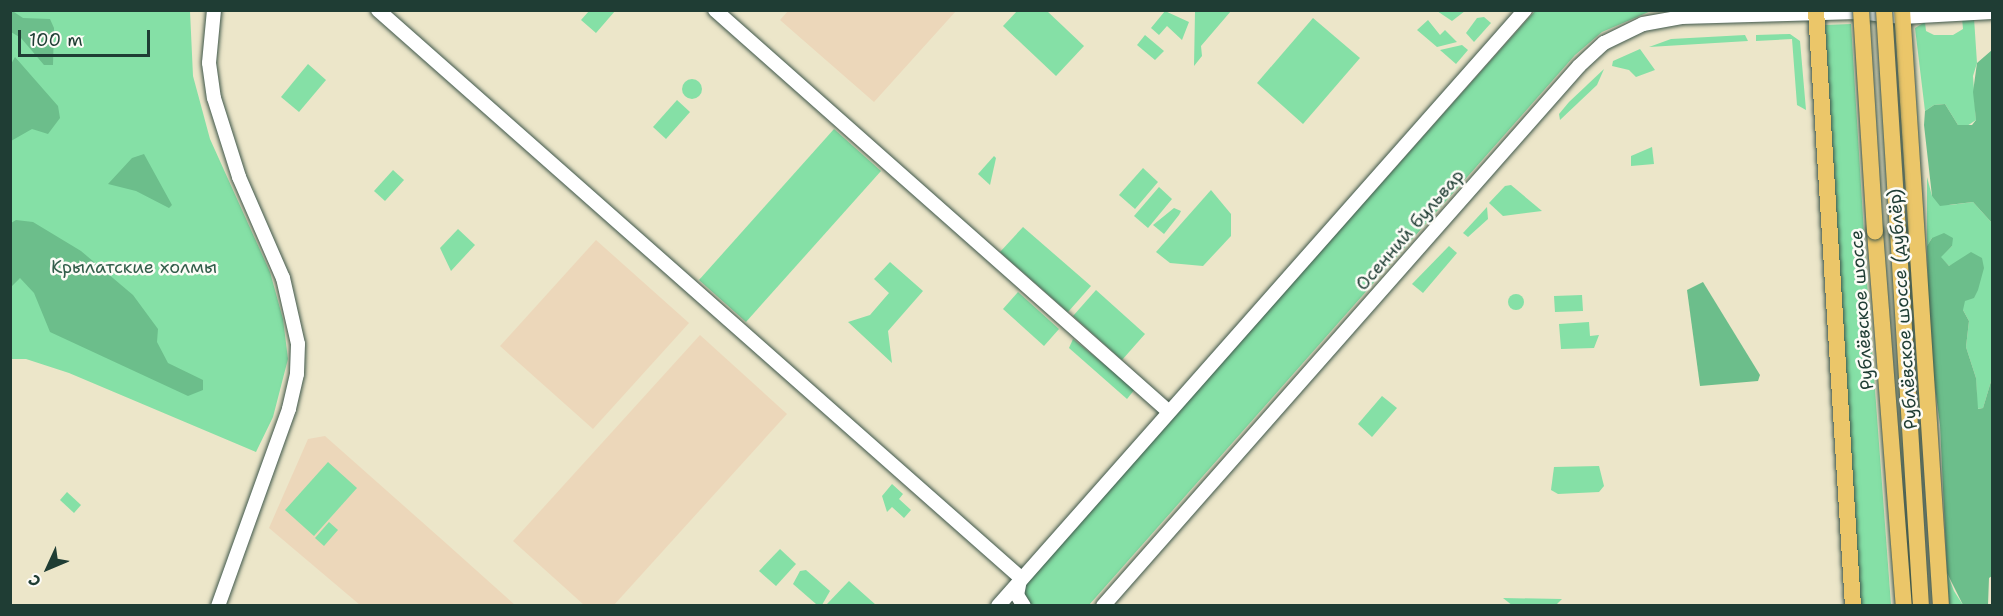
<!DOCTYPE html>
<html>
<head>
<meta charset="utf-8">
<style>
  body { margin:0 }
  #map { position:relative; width:2003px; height:616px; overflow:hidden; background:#ece6c9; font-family:"Shantell Sans",sans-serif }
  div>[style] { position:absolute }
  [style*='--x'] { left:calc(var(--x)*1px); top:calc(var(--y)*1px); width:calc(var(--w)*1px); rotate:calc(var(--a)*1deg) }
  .built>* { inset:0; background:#ecd7ba }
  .green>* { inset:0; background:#85e0a6 }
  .round { border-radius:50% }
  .forest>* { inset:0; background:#6cbe8b }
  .roads { filter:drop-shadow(0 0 2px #3e564a) drop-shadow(0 0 2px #3e564a) }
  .minor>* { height:14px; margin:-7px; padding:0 7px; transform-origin:7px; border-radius:7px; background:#fff }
  .major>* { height:16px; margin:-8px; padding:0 8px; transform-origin:8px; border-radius:8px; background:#ebc669 }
  .bridges { filter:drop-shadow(0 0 2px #3e564a) drop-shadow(0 0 2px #3e564a) }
  .major-bridge>* { height:16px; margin:-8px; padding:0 8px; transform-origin:8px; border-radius:8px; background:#ebc669 }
  span { translate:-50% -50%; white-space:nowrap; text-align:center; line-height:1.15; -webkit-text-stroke:5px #fdfcf7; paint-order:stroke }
  .street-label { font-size:18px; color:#1f3d34 }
  .park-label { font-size:18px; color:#335e4b }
  .frame { position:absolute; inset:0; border:12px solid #1f3d34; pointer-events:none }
  .north { position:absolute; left:18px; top:538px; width:60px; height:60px; -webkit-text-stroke:4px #fdfcf7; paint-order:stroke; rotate:226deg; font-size:16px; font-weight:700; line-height:24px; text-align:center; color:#1f3d34 }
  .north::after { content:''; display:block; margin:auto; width:21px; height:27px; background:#1f3d34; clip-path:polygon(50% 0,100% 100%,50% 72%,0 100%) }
  .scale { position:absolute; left:18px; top:30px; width:132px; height:27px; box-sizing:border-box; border:3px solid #1f3d34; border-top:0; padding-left:8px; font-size:18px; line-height:21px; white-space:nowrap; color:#1f3d34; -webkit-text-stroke:4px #fdfcf7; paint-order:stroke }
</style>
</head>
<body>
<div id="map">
  <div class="built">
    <i style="clip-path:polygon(788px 11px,788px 10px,956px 11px,874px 102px,780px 20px)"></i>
    <i style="clip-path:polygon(596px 240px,689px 323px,593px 429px,500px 346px)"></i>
    <i style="clip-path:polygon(700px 335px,787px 414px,614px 605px,584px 605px,513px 541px)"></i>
    <i style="clip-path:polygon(325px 436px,448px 545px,515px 605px,360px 605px,269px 528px,308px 439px)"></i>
  </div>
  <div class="green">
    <i style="clip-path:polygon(1018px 10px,1047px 11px,1084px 46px,1056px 76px,1003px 26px)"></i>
    <i style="clip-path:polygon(10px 11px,190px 11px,193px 76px,210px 139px,270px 272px,283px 319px,288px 359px,273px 417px,256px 452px,69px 373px,26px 359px,11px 359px)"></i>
    <i style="clip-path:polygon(589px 11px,589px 10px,615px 11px,596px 33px,581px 20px)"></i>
    <i style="clip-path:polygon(1165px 11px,1189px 22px,1182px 40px,1167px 26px,1159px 35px,1151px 28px)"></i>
    <i style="clip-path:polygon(1195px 11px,1231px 11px,1201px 46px,1202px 56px,1194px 66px)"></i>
    <i style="clip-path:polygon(1437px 11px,1465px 11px,1452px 21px)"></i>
    <i style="clip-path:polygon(1535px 11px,1651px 11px,1602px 32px,1575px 55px,1089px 605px,1029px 606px,1020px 589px)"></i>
    <i style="clip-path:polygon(1484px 17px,1491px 23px,1474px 42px,1466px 33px,1477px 18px)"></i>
    <i style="clip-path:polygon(1313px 18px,1360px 58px,1303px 124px,1257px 83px)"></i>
    <i style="clip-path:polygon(1962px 18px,1974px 18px,1977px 63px,1973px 76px,1976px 120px,1964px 128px,1958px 125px,1945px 104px,1934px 105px,1925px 111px,1915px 28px,1925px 22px,1926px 31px,1934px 35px,1953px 35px,1963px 29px)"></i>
    <i style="clip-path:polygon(1428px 20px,1440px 35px,1445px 30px,1457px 42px,1437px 47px,1417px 30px)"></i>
    <i style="clip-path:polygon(1851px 24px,1867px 282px,1891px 605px,1860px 605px,1825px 25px)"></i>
    <i style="clip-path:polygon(1790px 34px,1800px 41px,1806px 110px,1797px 105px,1792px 39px,1756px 41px,1756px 35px)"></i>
    <i style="clip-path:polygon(1145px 35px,1164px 51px,1155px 60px,1137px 45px)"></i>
    <i style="clip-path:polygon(1745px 35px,1748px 41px,1649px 47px,1671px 39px)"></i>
    <i style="clip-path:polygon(1462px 45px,1468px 50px,1456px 64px,1440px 50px)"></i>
    <i style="clip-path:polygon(1640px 49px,1655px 70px,1636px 77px,1629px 70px,1612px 66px,1613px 61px)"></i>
    <i style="clip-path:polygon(308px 64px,326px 80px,299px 112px,281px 97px)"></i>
    <i style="clip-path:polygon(1604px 69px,1597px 85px,1560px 120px,1559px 114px,1569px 102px)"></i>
    <i class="round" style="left:682px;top:79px;width:20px;height:20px"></i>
    <i style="clip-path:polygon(677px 100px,690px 112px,666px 139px,653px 127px)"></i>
    <i style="clip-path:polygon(834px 129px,881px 171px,746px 322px,699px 280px)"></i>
    <i style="clip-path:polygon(1652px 147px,1654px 164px,1631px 166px,1631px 156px)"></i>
    <i style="clip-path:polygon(994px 156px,996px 158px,990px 185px,978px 174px)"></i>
    <i style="clip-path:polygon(1143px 168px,1158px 182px,1135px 209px,1119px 195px)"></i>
    <i style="clip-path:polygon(393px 170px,404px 180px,385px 201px,374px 191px)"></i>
    <i style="clip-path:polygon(1927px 177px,1932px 196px,1950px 205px,1973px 202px,1992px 223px,1992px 378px,1983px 408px,1977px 409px,1976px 378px,1966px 347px,1969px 321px,1963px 310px,1960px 261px,1949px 266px,1940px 257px,1952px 246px,1932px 238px,1927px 246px)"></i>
    <i style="clip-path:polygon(1511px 185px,1542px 211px,1503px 216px,1489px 203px,1505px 186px)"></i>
    <i style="clip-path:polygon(1159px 187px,1172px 199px,1148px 228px,1134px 216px)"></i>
    <i style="clip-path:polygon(1211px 190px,1231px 214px,1231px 236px,1203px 266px,1170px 263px,1156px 252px)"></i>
    <i style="clip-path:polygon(1487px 207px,1488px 219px,1468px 237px,1463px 233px)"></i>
    <i style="clip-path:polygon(1174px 208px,1181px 211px,1179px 215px,1164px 234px,1153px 225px)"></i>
    <i style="clip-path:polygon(1023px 227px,1091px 286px,1068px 312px,1000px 252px)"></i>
    <i style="clip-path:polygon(458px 229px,475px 245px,451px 271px,440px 248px)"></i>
    <i style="clip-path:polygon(1449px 246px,1457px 253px,1423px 293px,1412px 284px)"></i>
    <i style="clip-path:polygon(890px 262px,923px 291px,888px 331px,892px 363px,848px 322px,870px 315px,889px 293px,874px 279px)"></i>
    <i style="clip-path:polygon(1096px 290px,1145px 334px,1122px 360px,1073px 316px)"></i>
    <i style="clip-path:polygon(1018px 292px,1059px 329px,1044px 346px,1003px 309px)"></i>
    <i class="round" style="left:1508px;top:294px;width:16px;height:16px"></i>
    <i style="clip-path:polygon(1582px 295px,1583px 311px,1555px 312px,1554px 296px)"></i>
    <i style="clip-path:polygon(1589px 322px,1590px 336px,1599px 335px,1594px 348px,1561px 349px,1559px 324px)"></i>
    <i style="clip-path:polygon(1073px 339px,1135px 389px,1127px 399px,1069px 348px)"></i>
    <i style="clip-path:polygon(1382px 396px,1397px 408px,1372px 437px,1358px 424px)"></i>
    <i style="clip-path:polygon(328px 462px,357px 488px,314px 536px,285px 510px)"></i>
    <i style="clip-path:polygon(1599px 466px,1604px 486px,1599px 492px,1558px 494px,1551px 490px,1554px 467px)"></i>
    <i style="clip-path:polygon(892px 484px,903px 494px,899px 499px,911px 510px,904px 518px,892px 507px,887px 512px,882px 496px)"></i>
    <i style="clip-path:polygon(67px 492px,81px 505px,74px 513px,60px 500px)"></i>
    <i style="clip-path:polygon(329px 522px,338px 530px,324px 546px,315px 538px)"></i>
    <i style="clip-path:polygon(780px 549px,796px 564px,776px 586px,759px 571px)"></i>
    <i style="clip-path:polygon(806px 570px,830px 591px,822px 605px,816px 604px,793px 584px,800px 571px)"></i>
    <i style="clip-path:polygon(1947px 573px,1954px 591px,1963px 605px,1949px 605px)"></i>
    <i style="clip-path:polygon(849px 581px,876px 605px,826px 605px)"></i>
    <i style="clip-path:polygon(1503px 598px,1562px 599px,1556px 605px,1513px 606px)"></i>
  </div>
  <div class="forest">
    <i style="clip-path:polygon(11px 10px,23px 18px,50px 19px,54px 28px,53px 65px,44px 65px,21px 38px,11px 32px)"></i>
    <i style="clip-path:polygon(1992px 50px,1992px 223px,1973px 202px,1940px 206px,1932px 196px,1924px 125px,1925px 111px,1934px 105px,1945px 104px,1958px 125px,1972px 125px,1976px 120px,1973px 92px,1977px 63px)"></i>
    <i style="clip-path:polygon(15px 57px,58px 106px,60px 118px,48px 134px,32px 129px,11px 141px,10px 66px)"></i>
    <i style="clip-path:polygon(144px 154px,172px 205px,169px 208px,136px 191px,108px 184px,132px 158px)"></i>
    <i style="clip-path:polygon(16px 220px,33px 222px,81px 251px,133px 295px,158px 329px,157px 342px,168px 363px,203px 380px,203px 390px,188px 396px,50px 332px,34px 293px,20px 278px,11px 287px,11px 223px)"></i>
    <i style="clip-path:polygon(1944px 233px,1953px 238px,1952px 246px,1941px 257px,1949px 266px,1971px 252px,1982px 258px,1984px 268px,1978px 290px,1974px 298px,1965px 301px,1963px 310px,1969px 321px,1966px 347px,1976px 378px,1978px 409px,1983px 408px,1992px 378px,1992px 576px,1989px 578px,1988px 605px,1963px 605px,1947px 573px,1940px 425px,1929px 342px,1927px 246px,1932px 238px)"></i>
    <i style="clip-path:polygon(1703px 282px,1760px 375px,1758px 381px,1700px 386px,1687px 290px)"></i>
  </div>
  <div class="roads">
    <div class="minor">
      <i style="--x:214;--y:10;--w:53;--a:95.4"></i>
      <i style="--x:209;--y:63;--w:35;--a:82"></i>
      <i style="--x:214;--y:98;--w:83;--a:72.4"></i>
      <i style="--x:239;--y:177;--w:110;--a:66.5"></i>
      <i style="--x:283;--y:278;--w:68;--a:77.2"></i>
      <i style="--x:298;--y:344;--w:30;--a:92"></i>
      <i style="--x:297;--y:374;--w:36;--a:103"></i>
      <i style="--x:289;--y:409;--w:209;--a:109.8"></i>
      <i style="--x:378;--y:10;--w:858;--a:41.46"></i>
      <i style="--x:715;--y:10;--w:605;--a:41.52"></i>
      <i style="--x:1020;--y:580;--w:15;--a:101"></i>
      <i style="--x:1017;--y:595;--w:13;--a:58"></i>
      <i style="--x:998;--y:606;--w:796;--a:-48.52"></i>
      <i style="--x:1103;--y:606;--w:720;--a:-48.6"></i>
      <i style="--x:1579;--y:66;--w:34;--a:-43"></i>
      <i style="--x:1604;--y:43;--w:43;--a:-26"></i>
      <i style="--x:1643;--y:24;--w:39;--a:-10"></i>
      <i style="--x:1681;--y:17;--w:177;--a:-1.6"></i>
      <i style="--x:1858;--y:12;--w:44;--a:6.5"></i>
      <i style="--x:1902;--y:17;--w:90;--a:-3.2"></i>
    </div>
    <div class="major">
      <i style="--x:1816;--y:10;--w:597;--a:86.45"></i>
      <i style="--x:1902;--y:10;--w:597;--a:86.26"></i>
      <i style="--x:1898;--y:231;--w:376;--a:86.5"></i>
      <i style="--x:1875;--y:232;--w:375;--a:85.6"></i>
    </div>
  </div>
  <div class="bridges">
    <div class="major-bridge">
      <i style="--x:1861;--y:10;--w:222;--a:86.4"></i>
      <i style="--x:1884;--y:10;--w:221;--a:86.4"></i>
    </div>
  </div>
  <div class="street-label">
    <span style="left:1410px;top:230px;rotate:-49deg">Осенний бульвар</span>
    <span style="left:1903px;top:309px;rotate:-94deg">Рублёвское шоссе (дублёр)</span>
    <span style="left:1862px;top:310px;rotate:-94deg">Рублёвское шоссе</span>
  </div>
  <div class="park-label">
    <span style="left:134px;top:267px">Крылатские холмы</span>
  </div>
  <div class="frame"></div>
  <div class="north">С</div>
  <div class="scale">100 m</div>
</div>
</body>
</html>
